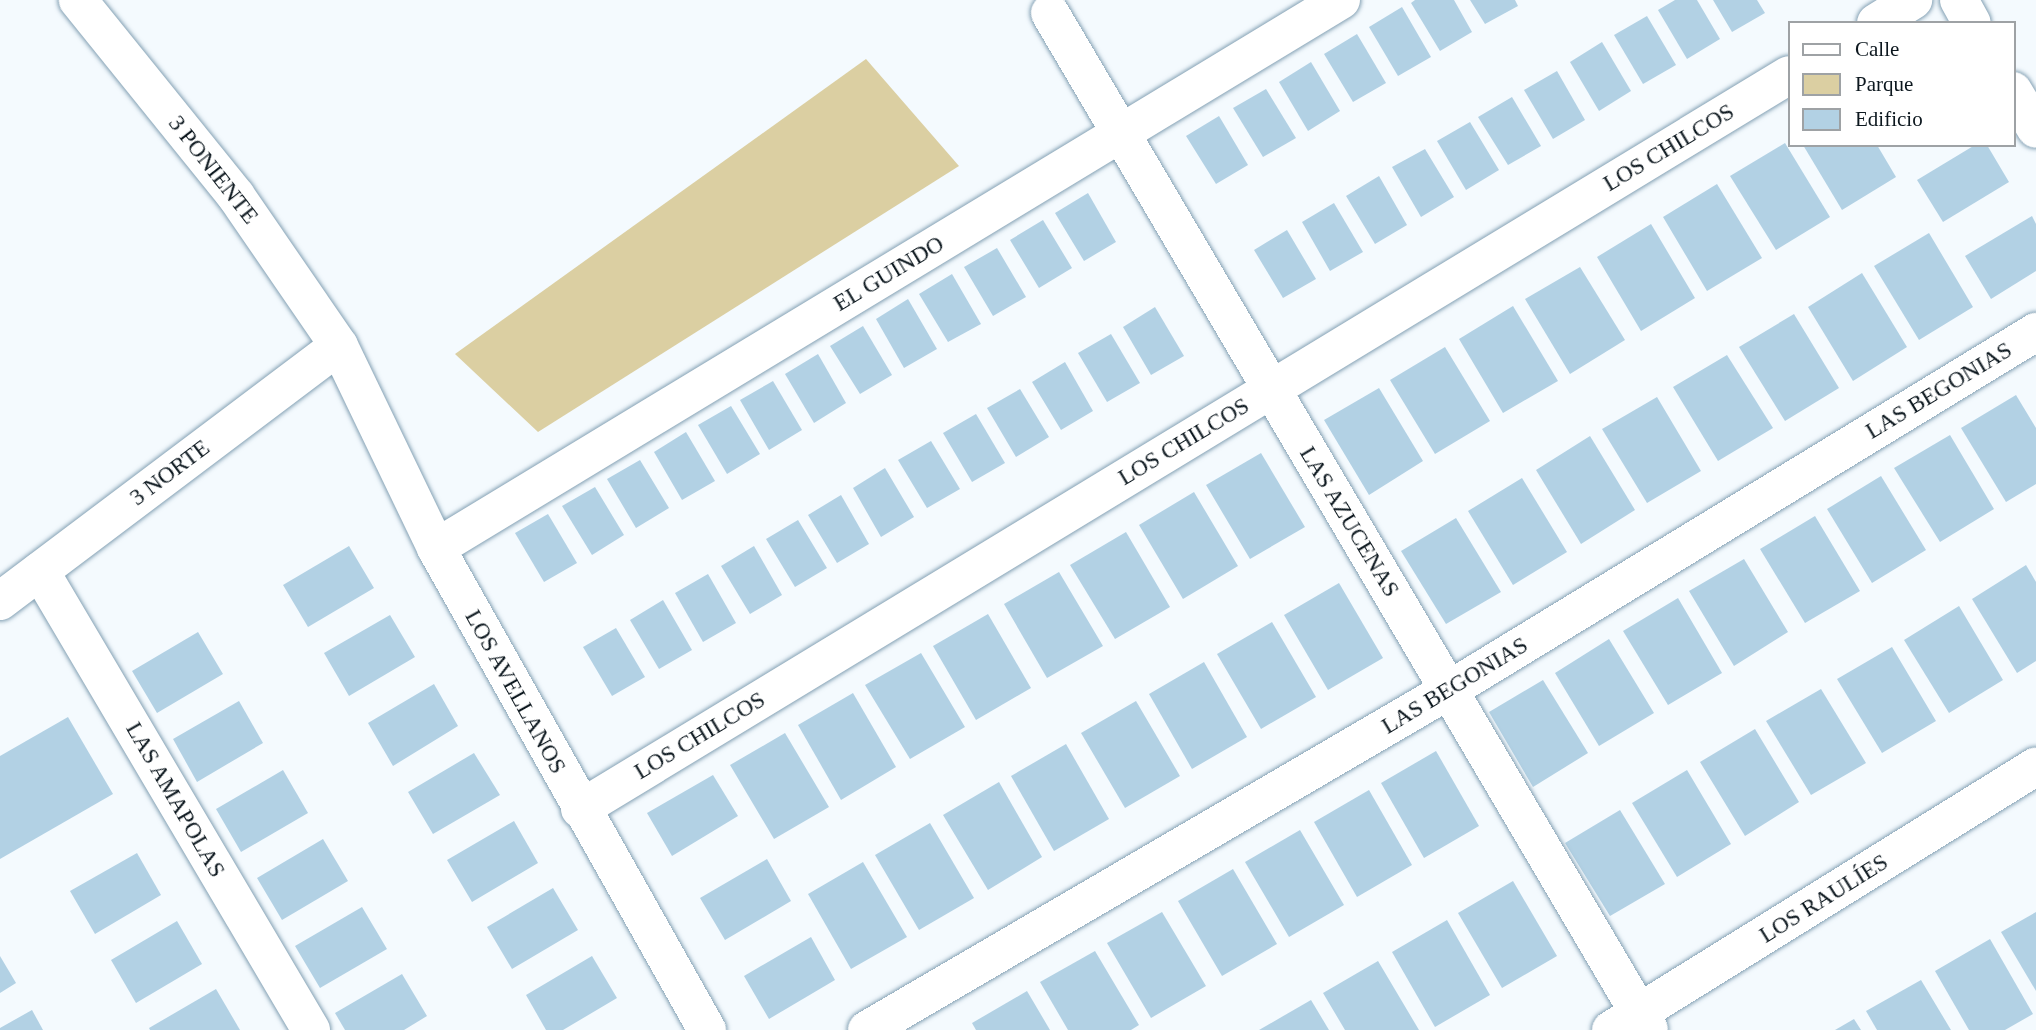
<!DOCTYPE html>
<html>
<head>
<meta charset="utf-8">
<style>
  body { margin:0 }
  #map { position:relative; width:2036px; height:1030px; overflow:hidden; background:#f4fafe; font-family:Georgia,serif }
  div>[style] { position:absolute }
  [style*='--x'] { left:calc(var(--x)*1px); top:calc(var(--y)*1px); width:calc(var(--w)*1px); rotate:calc(var(--a)*1deg) }
  .green>* { inset:0; background:#dbcfa2 }
  .building>* { inset:0; background:#b2d1e4 }
  .roads { filter:drop-shadow(0 0 2px #84a1b4) drop-shadow(0 0 2px #84a1b4) }
  .minor>* { height:38px; margin:-19px; padding:0 19px; transform-origin:19px; border-radius:19px; background:#fff }
  .tertiary>* { height:38px; margin:-19px; padding:0 19px; transform-origin:19px; border-radius:19px; background:#fff }
  span { translate:-50% -50%; white-space:nowrap; text-align:center; line-height:1.15; -webkit-text-stroke:5px #fff; paint-order:stroke }
  .street-label { font-size:23px; color:#0c171e }
  .legend { position:absolute; left:1788px; top:21px; width:228px; height:126px; box-sizing:border-box; background:#fff; border:2px solid #9ea2a5; margin:0; padding:9px 12px; list-style:none; font-size:21px; color:#0c171e }
  .legend li { display:flex; align-items:center; gap:14px; height:35px }
  .legend b { width:35px; border:2px solid #9ea2a5 }
</style>
</head>
<body>
<div id="map">
  <div class="green">
    <i style="clip-path:polygon(866px 59px,959px 166px,538px 432px,455px 354px)"></i>
  </div>
  <div class="building">
    <i style="clip-path:polygon(1415px 0,1454px 0,1472px 32px,1440px 51px,1411px 3px)"></i>
    <i style="clip-path:polygon(1470px 0,1515px 0,1518px 6px,1485px 24px)"></i>
    <i style="clip-path:polygon(1675px 0,1697px 0,1720px 39px,1687px 59px,1658px 10px)"></i>
    <i style="clip-path:polygon(1713px 0,1757px 0,1765px 13px,1732px 32px)"></i>
    <i style="clip-path:polygon(1402px 7px,1431px 57px,1398px 76px,1369px 27px)"></i>
    <i style="clip-path:polygon(1647px 16px,1676px 65px,1643px 84px,1614px 35px)"></i>
    <i style="clip-path:polygon(1357px 34px,1386px 83px,1353px 102px,1324px 54px)"></i>
    <i style="clip-path:polygon(1602px 42px,1631px 91px,1599px 111px,1570px 62px)"></i>
    <i style="clip-path:polygon(1311px 62px,1340px 111px,1308px 131px,1279px 82px)"></i>
    <i style="clip-path:polygon(1557px 71px,1585px 120px,1553px 139px,1524px 90px)"></i>
    <i style="clip-path:polygon(1266px 89px,1296px 138px,1263px 157px,1233px 108px)"></i>
    <i style="clip-path:polygon(1512px 97px,1541px 146px,1508px 165px,1478px 117px)"></i>
    <i style="clip-path:polygon(1219px 116px,1248px 165px,1216px 184px,1186px 136px)"></i>
    <i style="clip-path:polygon(1470px 122px,1499px 170px,1466px 190px,1437px 141px)"></i>
    <i style="clip-path:polygon(1785px 143px,1830px 217px,1776px 250px,1730px 176px)"></i>
    <i style="clip-path:polygon(1803px 145px,1877px 145px,1896px 177px,1842px 210px)"></i>
    <i style="clip-path:polygon(1975px 145px,1987px 145px,2009px 182px,1943px 222px,1917px 180px)"></i>
    <i style="clip-path:polygon(1425px 149px,1454px 197px,1421px 217px,1392px 167px)"></i>
    <i style="clip-path:polygon(1379px 176px,1407px 225px,1375px 244px,1346px 196px)"></i>
    <i style="clip-path:polygon(1717px 184px,1762px 258px,1707px 291px,1663px 217px)"></i>
    <i style="clip-path:polygon(1088px 193px,1116px 242px,1084px 261px,1055px 213px)"></i>
    <i style="clip-path:polygon(1334px 203px,1363px 252px,1330px 271px,1302px 222px)"></i>
    <i style="clip-path:polygon(2032px 216px,2036px 224px,2036px 271px,1991px 299px,1965px 256px)"></i>
    <i style="clip-path:polygon(1043px 220px,1072px 268px,1039px 288px,1010px 240px)"></i>
    <i style="clip-path:polygon(1651px 224px,1695px 298px,1641px 331px,1597px 257px)"></i>
    <i style="clip-path:polygon(1287px 230px,1316px 279px,1283px 298px,1254px 250px)"></i>
    <i style="clip-path:polygon(1929px 233px,1973px 307px,1919px 340px,1874px 266px)"></i>
    <i style="clip-path:polygon(997px 248px,1026px 297px,993px 316px,964px 267px)"></i>
    <i style="clip-path:polygon(1580px 267px,1625px 340px,1570px 374px,1525px 299px)"></i>
    <i style="clip-path:polygon(1862px 273px,1907px 347px,1853px 381px,1808px 307px)"></i>
    <i style="clip-path:polygon(952px 274px,981px 324px,948px 342px,919px 294px)"></i>
    <i style="clip-path:polygon(908px 299px,937px 349px,904px 368px,876px 319px)"></i>
    <i style="clip-path:polygon(1513px 306px,1558px 381px,1503px 413px,1459px 339px)"></i>
    <i style="clip-path:polygon(1155px 307px,1184px 356px,1151px 375px,1123px 327px)"></i>
    <i style="clip-path:polygon(1794px 314px,1839px 388px,1785px 421px,1739px 347px)"></i>
    <i style="clip-path:polygon(863px 326px,892px 375px,860px 394px,830px 346px)"></i>
    <i style="clip-path:polygon(1111px 334px,1140px 383px,1107px 402px,1078px 353px)"></i>
    <i style="clip-path:polygon(1445px 347px,1490px 421px,1435px 454px,1390px 380px)"></i>
    <i style="clip-path:polygon(818px 354px,846px 403px,814px 423px,785px 374px)"></i>
    <i style="clip-path:polygon(1727px 355px,1773px 428px,1718px 461px,1673px 387px)"></i>
    <i style="clip-path:polygon(1065px 362px,1093px 411px,1061px 430px,1032px 382px)"></i>
    <i style="clip-path:polygon(773px 381px,802px 430px,769px 450px,740px 400px)"></i>
    <i style="clip-path:polygon(1379px 388px,1423px 461px,1369px 495px,1324px 420px)"></i>
    <i style="clip-path:polygon(1020px 389px,1049px 437px,1016px 457px,987px 408px)"></i>
    <i style="clip-path:polygon(2016px 395px,2036px 428px,2036px 484px,2006px 502px,1961px 428px)"></i>
    <i style="clip-path:polygon(1657px 397px,1701px 471px,1647px 503px,1602px 429px)"></i>
    <i style="clip-path:polygon(731px 406px,760px 454px,727px 474px,698px 425px)"></i>
    <i style="clip-path:polygon(976px 414px,1005px 463px,972px 482px,943px 433px)"></i>
    <i style="clip-path:polygon(686px 432px,715px 481px,682px 500px,654px 452px)"></i>
    <i style="clip-path:polygon(1950px 435px,1994px 509px,1940px 542px,1894px 468px)"></i>
    <i style="clip-path:polygon(1590px 436px,1635px 510px,1581px 544px,1536px 470px)"></i>
    <i style="clip-path:polygon(931px 441px,960px 489px,927px 508px,898px 460px)"></i>
    <i style="clip-path:polygon(1261px 453px,1305px 527px,1250px 559px,1206px 485px)"></i>
    <i style="clip-path:polygon(640px 460px,669px 508px,636px 528px,607px 479px)"></i>
    <i style="clip-path:polygon(885px 468px,914px 517px,881px 537px,853px 488px)"></i>
    <i style="clip-path:polygon(1881px 476px,1926px 550px,1872px 583px,1827px 509px)"></i>
    <i style="clip-path:polygon(1522px 478px,1567px 552px,1513px 585px,1468px 511px)"></i>
    <i style="clip-path:polygon(595px 487px,624px 535px,592px 555px,562px 506px)"></i>
    <i style="clip-path:polygon(1194px 492px,1238px 566px,1183px 599px,1139px 525px)"></i>
    <i style="clip-path:polygon(841px 495px,869px 544px,837px 563px,808px 515px)"></i>
    <i style="clip-path:polygon(548px 514px,577px 563px,544px 582px,515px 533px)"></i>
    <i style="clip-path:polygon(1815px 516px,1860px 591px,1805px 623px,1760px 549px)"></i>
    <i style="clip-path:polygon(1456px 518px,1501px 592px,1446px 624px,1401px 551px)"></i>
    <i style="clip-path:polygon(798px 520px,827px 568px,795px 587px,766px 539px)"></i>
    <i style="clip-path:polygon(1126px 532px,1170px 607px,1115px 639px,1070px 565px)"></i>
    <i style="clip-path:polygon(349px 546px,374px 588px,308px 627px,283px 585px)"></i>
    <i style="clip-path:polygon(754px 546px,782px 595px,750px 614px,721px 566px)"></i>
    <i style="clip-path:polygon(1744px 559px,1788px 632px,1734px 666px,1689px 591px)"></i>
    <i style="clip-path:polygon(2026px 565px,2036px 582px,2036px 661px,2017px 673px,1972px 599px)"></i>
    <i style="clip-path:polygon(1059px 572px,1103px 646px,1047px 678px,1004px 604px)"></i>
    <i style="clip-path:polygon(708px 574px,736px 623px,703px 642px,675px 593px)"></i>
    <i style="clip-path:polygon(1339px 583px,1383px 658px,1328px 690px,1284px 615px)"></i>
    <i style="clip-path:polygon(1678px 598px,1722px 673px,1668px 705px,1623px 631px)"></i>
    <i style="clip-path:polygon(663px 600px,692px 650px,659px 669px,630px 620px)"></i>
    <i style="clip-path:polygon(1959px 606px,2003px 680px,1949px 713px,1904px 640px)"></i>
    <i style="clip-path:polygon(988px 614px,1031px 688px,976px 720px,933px 646px)"></i>
    <i style="clip-path:polygon(390px 615px,415px 657px,349px 696px,324px 653px)"></i>
    <i style="clip-path:polygon(1272px 622px,1316px 697px,1261px 729px,1217px 654px)"></i>
    <i style="clip-path:polygon(616px 628px,645px 677px,612px 696px,583px 647px)"></i>
    <i style="clip-path:polygon(198px 632px,223px 674px,157px 713px,132px 671px)"></i>
    <i style="clip-path:polygon(1609px 639px,1654px 713px,1599px 746px,1555px 673px)"></i>
    <i style="clip-path:polygon(1892px 647px,1936px 721px,1882px 753px,1837px 679px)"></i>
    <i style="clip-path:polygon(921px 653px,965px 727px,910px 759px,865px 685px)"></i>
    <i style="clip-path:polygon(1204px 662px,1247px 737px,1192px 769px,1149px 694px)"></i>
    <i style="clip-path:polygon(1543px 680px,1588px 753px,1533px 787px,1489px 712px)"></i>
    <i style="clip-path:polygon(434px 684px,458px 726px,393px 766px,368px 723px)"></i>
    <i style="clip-path:polygon(1821px 689px,1866px 763px,1811px 795px,1766px 721px)"></i>
    <i style="clip-path:polygon(853px 693px,896px 767px,841px 800px,798px 725px)"></i>
    <i style="clip-path:polygon(239px 701px,263px 743px,197px 782px,173px 739px)"></i>
    <i style="clip-path:polygon(1136px 701px,1180px 776px,1125px 808px,1081px 733px)"></i>
    <i style="clip-path:polygon(68px 717px,113px 794px,0 859px,0 756px)"></i>
    <i style="clip-path:polygon(1755px 729px,1799px 802px,1745px 836px,1700px 762px)"></i>
    <i style="clip-path:polygon(785px 733px,829px 807px,774px 839px,730px 765px)"></i>
    <i style="clip-path:polygon(1066px 744px,1109px 819px,1054px 851px,1011px 776px)"></i>
    <i style="clip-path:polygon(1436px 751px,1479px 826px,1424px 858px,1381px 783px)"></i>
    <i style="clip-path:polygon(474px 753px,500px 795px,433px 834px,408px 792px)"></i>
    <i style="clip-path:polygon(283px 770px,308px 813px,241px 852px,216px 809px)"></i>
    <i style="clip-path:polygon(1687px 770px,1731px 844px,1677px 877px,1632px 803px)"></i>
    <i style="clip-path:polygon(713px 775px,738px 816px,672px 856px,647px 813px)"></i>
    <i style="clip-path:polygon(999px 782px,1042px 857px,988px 890px,943px 815px)"></i>
    <i style="clip-path:polygon(1369px 790px,1412px 865px,1357px 897px,1314px 822px)"></i>
    <i style="clip-path:polygon(1620px 810px,1665px 884px,1610px 916px,1565px 843px)"></i>
    <i style="clip-path:polygon(514px 821px,538px 863px,472px 902px,447px 860px)"></i>
    <i style="clip-path:polygon(930px 823px,974px 898px,919px 930px,875px 855px)"></i>
    <i style="clip-path:polygon(1300px 830px,1344px 905px,1289px 937px,1245px 862px)"></i>
    <i style="clip-path:polygon(323px 839px,348px 881px,282px 920px,257px 878px)"></i>
    <i style="clip-path:polygon(137px 853px,161px 895px,95px 934px,70px 891px)"></i>
    <i style="clip-path:polygon(767px 859px,791px 901px,725px 940px,700px 898px)"></i>
    <i style="clip-path:polygon(863px 862px,907px 937px,851px 969px,808px 894px)"></i>
    <i style="clip-path:polygon(1233px 869px,1277px 944px,1222px 976px,1178px 901px)"></i>
    <i style="clip-path:polygon(1513px 881px,1557px 956px,1502px 988px,1458px 913px)"></i>
    <i style="clip-path:polygon(553px 888px,578px 930px,512px 969px,487px 927px)"></i>
    <i style="clip-path:polygon(362px 907px,387px 949px,320px 988px,295px 946px)"></i>
    <i style="clip-path:polygon(1162px 912px,1206px 986px,1151px 1018px,1107px 943px)"></i>
    <i style="clip-path:polygon(2036px 912px,2036px 991px,2001px 932px)"></i>
    <i style="clip-path:polygon(1447px 920px,1490px 995px,1435px 1027px,1392px 952px)"></i>
    <i style="clip-path:polygon(177px 921px,202px 964px,136px 1003px,111px 960px)"></i>
    <i style="clip-path:polygon(811px 937px,835px 980px,769px 1019px,744px 976px)"></i>
    <i style="clip-path:polygon(1990px 939px,2033px 1014px,2005px 1030px,1969px 1030px,1935px 971px)"></i>
    <i style="clip-path:polygon(1095px 951px,1139px 1025px,1131px 1030px,1068px 1030px,1040px 982px)"></i>
    <i style="clip-path:polygon(0 956px,16px 983px,0 993px)"></i>
    <i style="clip-path:polygon(592px 956px,617px 998px,563px 1030px,546px 1030px,526px 995px)"></i>
    <i style="clip-path:polygon(1378px 961px,1419px 1030px,1345px 1030px,1323px 993px)"></i>
    <i style="clip-path:polygon(402px 974px,427px 1016px,404px 1030px,345px 1030px,335px 1013px)"></i>
    <i style="clip-path:polygon(1921px 980px,1951px 1030px,1877px 1030px,1866px 1011px)"></i>
    <i style="clip-path:polygon(216px 989px,240px 1030px,150px 1030px,149px 1028px)"></i>
    <i style="clip-path:polygon(1027px 991px,1050px 1030px,976px 1030px,972px 1023px)"></i>
    <i style="clip-path:polygon(1311px 1000px,1329px 1030px,1259px 1030px)"></i>
    <i style="clip-path:polygon(32px 1010px,43px 1030px,0 1030px,0 1028px)"></i>
    <i style="clip-path:polygon(1854px 1019px,1861px 1030px,1835px 1030px)"></i>
  </div>
  <div class="roads">
    <div class="minor">
      <i style="--x:1959;--y:0;--w:26;--a:61"></i>
      <i style="--x:1050;--y:13;--w:1180;--a:59.5"></i>
      <i style="--x:1876;--y:23;--w:44;--a:-31.9"></i>
      <i style="--x:2013;--y:91;--w:44;--a:58.8"></i>
      <i style="--x:339;--y:346;--w:224;--a:64.3"></i>
      <i style="--x:436;--y:548;--w:553;--a:60.65"></i>
      <i style="--x:436;--y:548;--w:1058;--a:-31.2"></i>
      <i style="--x:40;--y:571;--w:533;--a:59.44"></i>
      <i style="--x:580;--y:809;--w:1414;--a:-31.26"></i>
      <i style="--x:867;--y:1030;--w:674;--a:-30.29"></i>
      <i style="--x:1449;--y:690;--w:688;--a:-31.38"></i>
      <i style="--x:1611;--y:1030;--w:500;--a:-31.8"></i>
    </div>
    <div class="tertiary">
      <i style="--x:0;--y:601;--w:424;--a:-37"></i>
      <i style="--x:339;--y:346;--w:182;--a:-124.5"></i>
      <i style="--x:236;--y:196;--w:252;--a:-128.9"></i>
    </div>
  </div>
  <div class="street-label">
    <span style="left:1669px;top:148px;rotate:-31deg">LOS CHILCOS</span>
    <span style="left:213px;top:170px;rotate:52deg">3 PONIENTE</span>
    <span style="left:889px;top:274px;rotate:-31deg">EL GUINDO</span>
    <span style="left:1939px;top:391px;rotate:-31deg">LAS BEGONIAS</span>
    <span style="left:1184px;top:442px;rotate:-31deg">LOS CHILCOS</span>
    <span style="left:170px;top:473px;rotate:-37deg">3 NORTE</span>
    <span style="left:1349px;top:522px;rotate:59deg">LAS AZUCENAS</span>
    <span style="left:1455px;top:686px;rotate:-31deg">LAS BEGONIAS</span>
    <span style="left:515px;top:692px;rotate:61deg">LOS AVELLANOS</span>
    <span style="left:700px;top:736px;rotate:-31deg">LOS CHILCOS</span>
    <span style="left:175px;top:800px;rotate:60deg">LAS AMAPOLAS</span>
    <span style="left:1824px;top:899px;rotate:-32deg">LOS RAULÍES</span>
  </div>
  <ul class="legend">
  <li><b style="height:9px;background:#fff"></b>Calle</li>
  <li><b style="height:19px;background:#dbcfa2"></b>Parque</li>
  <li><b style="height:19px;background:#b2d1e4"></b>Edificio</li>
  </ul>
</div>
</body>
</html>
